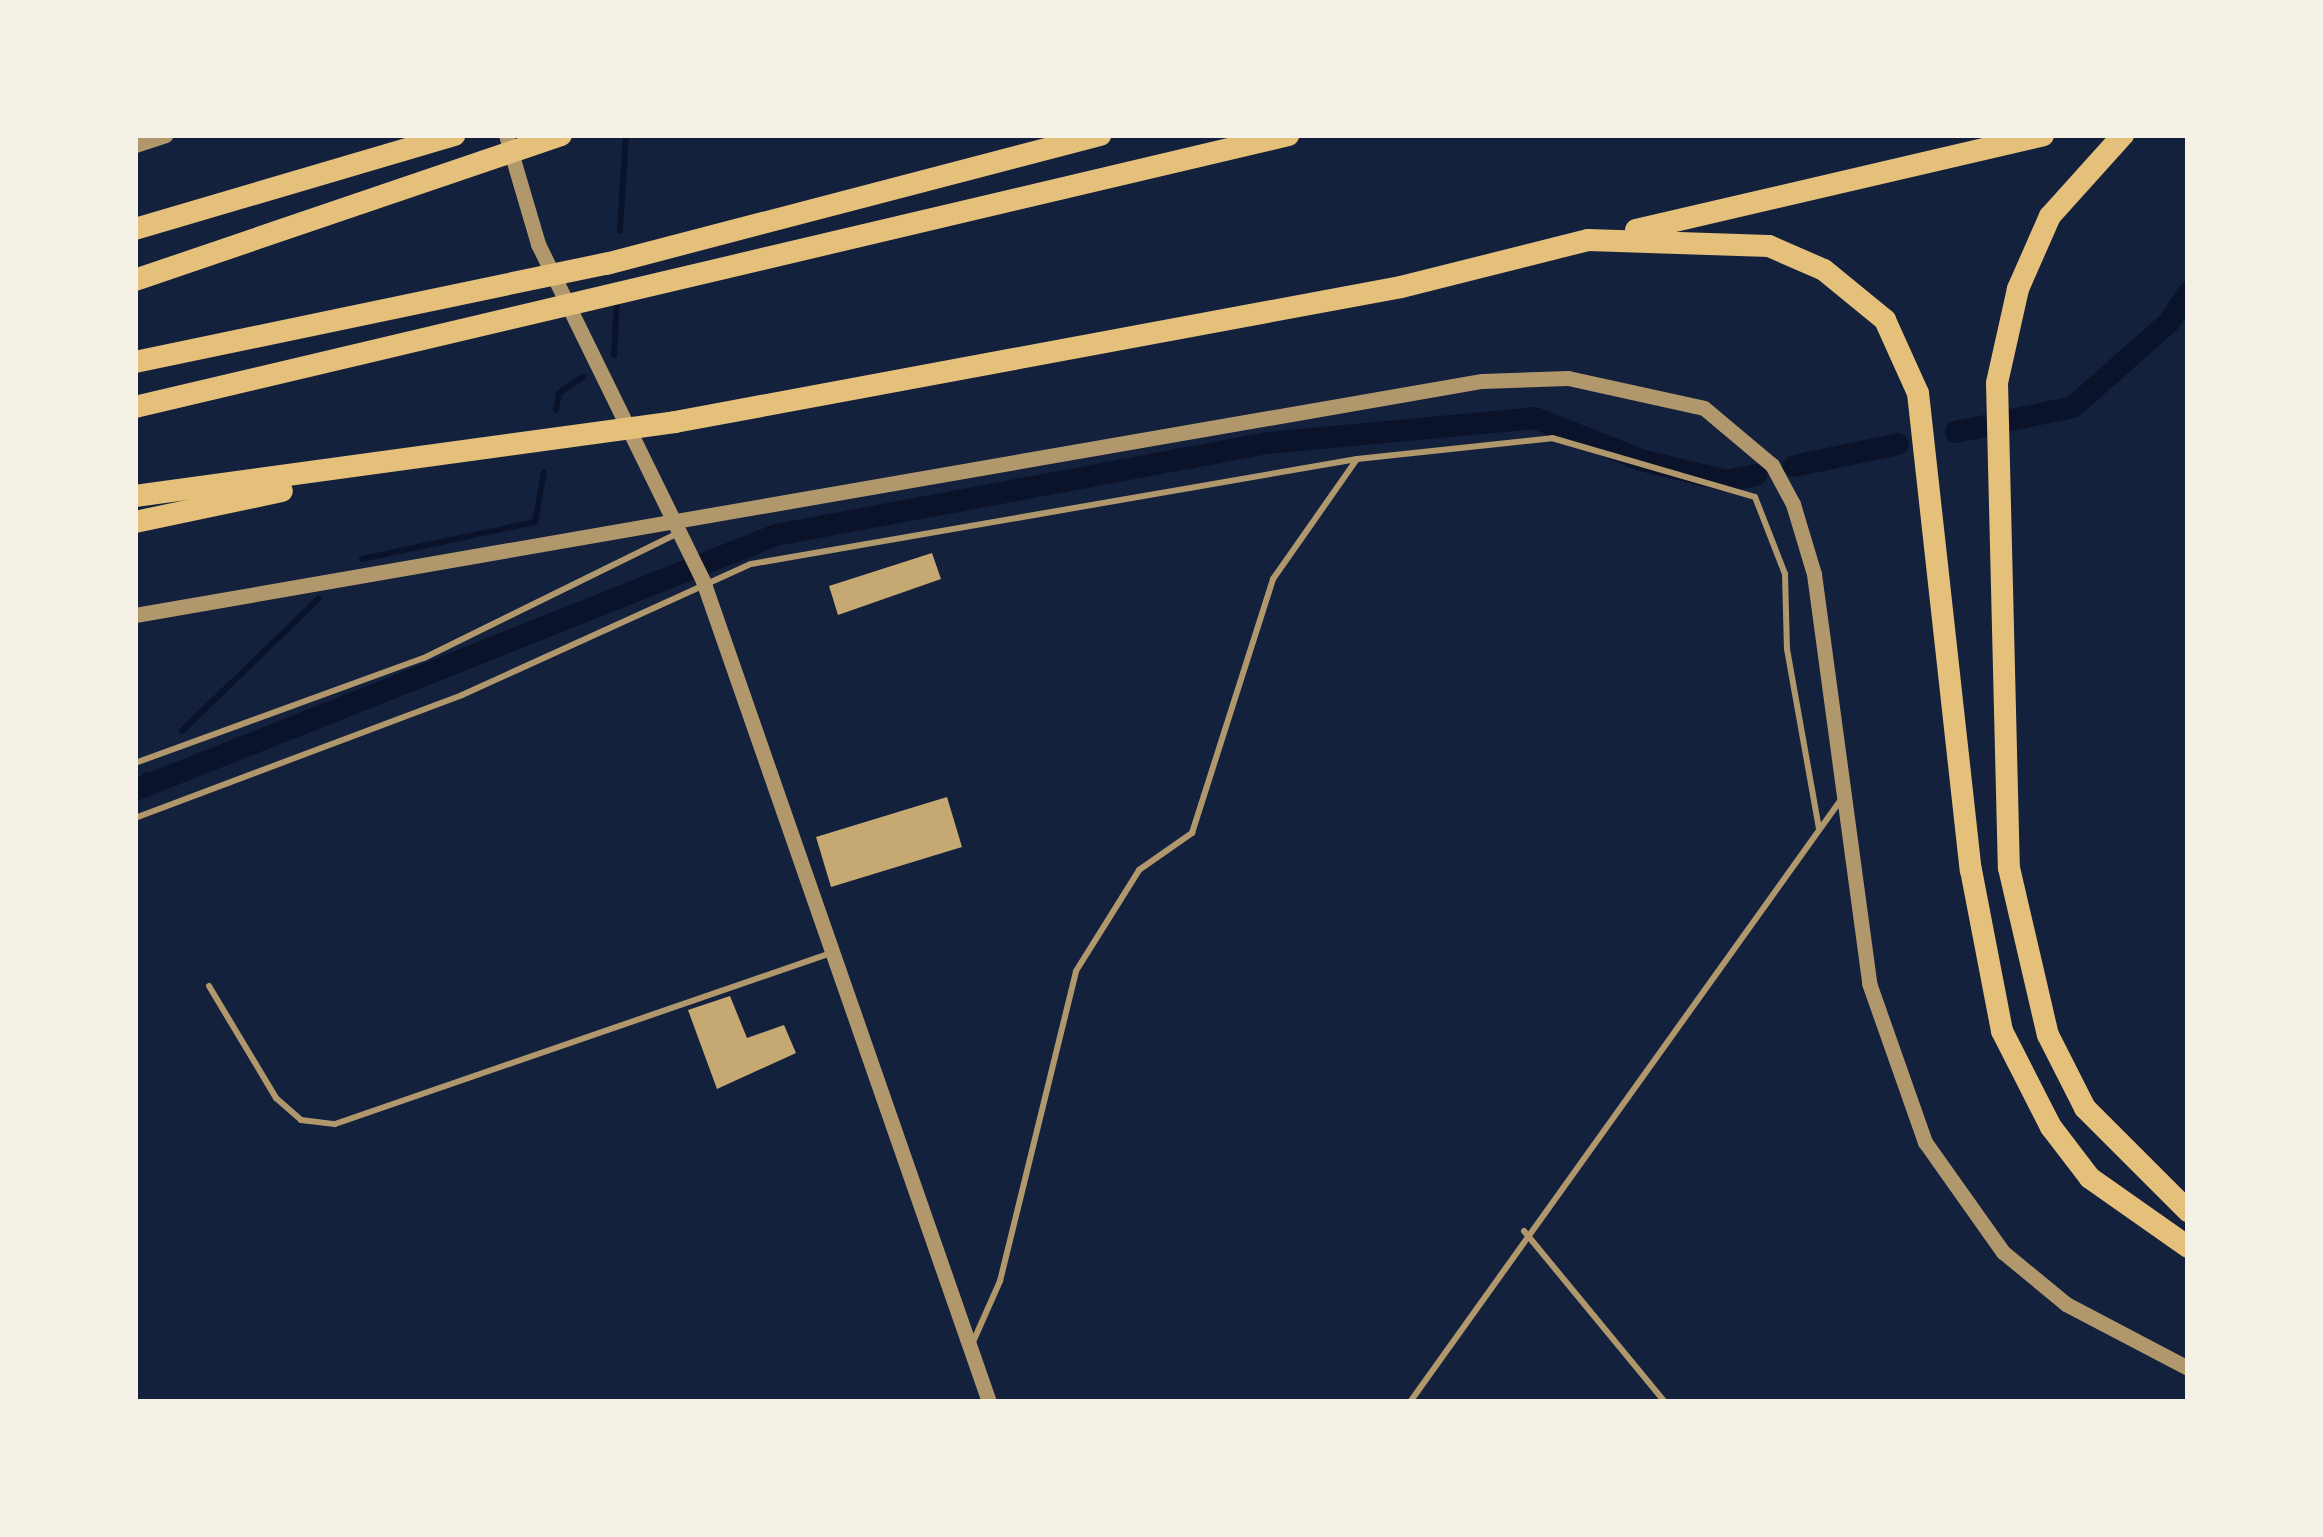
<!DOCTYPE html>
<html>
<head>
<meta charset="utf-8">
<style>
  body { margin:0 }
  #map { position:relative; width:2323px; height:1537px; overflow:hidden; background:#14213d; font-family:"Archivo Narrow",sans-serif }
  div>[style] { position:absolute }
  [style*='--x'] { left:calc(var(--x)*1px); top:calc(var(--y)*1px); width:calc(var(--w)*1px); rotate:calc(var(--a)*1deg) }
  .stream>* { height:6px; margin:-3px; padding:0 3px; transform-origin:3px; border-radius:3px; background:#0b132b }
  .canal>* { height:22px; margin:-11px; padding:0 11px; transform-origin:11px; border-radius:11px; background:#0b132b }
  .building>* { inset:0; background:#c6a872 }
  .service>* { height:6px; margin:-3px; padding:0 3px; transform-origin:3px; border-radius:3px; background:#b1986c }
  .tertiary>* { height:15px; margin:-7.5px; padding:0 7.5px; transform-origin:7.5px; border-radius:7.5px; background:#b1986c }
  .motorway>* { height:22px; margin:-11px; padding:0 11px; transform-origin:11px; border-radius:11px; background:#e5c07b }
  span { translate:-50% -50%; white-space:nowrap; text-align:center; line-height:1.15; -webkit-text-stroke:8px #f6f1e7; paint-order:stroke }
  .frame { position:absolute; inset:0; border:138px solid #f6f1e7; pointer-events:none }
</style>
</head>
<body>
<div id="map">
  <div class="stream">
    <i style="--x:620;--y:230;--w:95;--a:-86.4"></i>
    <i style="--x:614;--y:355;--w:58;--a:-87"></i>
    <i style="--x:556;--y:410;--w:17;--a:-80"></i>
    <i style="--x:559;--y:393;--w:29;--a:-34"></i>
    <i style="--x:362;--y:559;--w:177;--a:-12.1"></i>
    <i style="--x:535;--y:522;--w:51;--a:-79.8"></i>
    <i style="--x:182;--y:731;--w:190;--a:-44.1"></i>
    <i style="--x:135;--y:788;--w:17;--a:-50"></i>
  </div>
  <div class="canal">
    <i style="--x:2011;--y:420;--w:63;--a:-11.8"></i>
    <i style="--x:2073;--y:407;--w:128;--a:-41.5"></i>
    <i style="--x:2169;--y:322;--w:35;--a:-57"></i>
    <i style="--x:1956;--y:432;--w:29;--a:-12"></i>
    <i style="--x:1794;--y:466;--w:106;--a:-11.9"></i>
    <i style="--x:135;--y:790;--w:690;--a:-21.69"></i>
    <i style="--x:776;--y:535;--w:500;--a:-10.6"></i>
    <i style="--x:1267;--y:443;--w:269;--a:-5.3"></i>
    <i style="--x:1535;--y:418;--w:114;--a:21.6"></i>
    <i style="--x:1641;--y:460;--w:89;--a:13.7"></i>
    <i style="--x:1727;--y:481;--w:30;--a:-12"></i>
  </div>
  <div class="building">
    <i style="clip-path:polygon(932px 553px,941px 579px,838px 615px,829px 586px)"></i>
    <i style="clip-path:polygon(947px 797px,962px 847px,831px 887px,816px 837px)"></i>
    <i style="clip-path:polygon(730px 996px,747px 1038px,784px 1025px,796px 1053px,717px 1089px,688px 1010px)"></i>
  </div>
  <div class="service">
    <i style="--x:135;--y:763;--w:307;--a:-20"></i>
    <i style="--x:424;--y:658;--w:281;--a:-26.2"></i>
    <i style="--x:135;--y:818;--w:349;--a:-20.6"></i>
    <i style="--x:462;--y:695;--w:317;--a:-24.4"></i>
    <i style="--x:751;--y:564;--w:615;--a:-9.83"></i>
    <i style="--x:1357;--y:459;--w:196;--a:-6.1"></i>
    <i style="--x:1552;--y:438;--w:211;--a:16.2"></i>
    <i style="--x:1755;--y:497;--w:83;--a:68.7"></i>
    <i style="--x:1785;--y:574;--w:75;--a:88.5"></i>
    <i style="--x:1787;--y:649;--w:183;--a:79.9"></i>
    <i style="--x:209;--y:986;--w:131;--a:59.1"></i>
    <i style="--x:276;--y:1098;--w:33;--a:41"></i>
    <i style="--x:301;--y:1120;--w:34;--a:7"></i>
    <i style="--x:335;--y:1124;--w:525;--a:-19.02"></i>
    <i style="--x:1524;--y:1231;--w:222;--a:50.5"></i>
    <i style="--x:973;--y:1342;--w:67;--a:-66.1"></i>
    <i style="--x:1000;--y:1281;--w:319;--a:-76.2"></i>
    <i style="--x:1076;--y:971;--w:119;--a:-58"></i>
    <i style="--x:1139;--y:870;--w:65;--a:-34.9"></i>
    <i style="--x:1192;--y:833;--w:267;--a:-72.3"></i>
    <i style="--x:1273;--y:579;--w:146;--a:-55"></i>
    <i style="--x:1410;--y:1402;--w:739;--a:-54.42"></i>
  </div>
  <div class="tertiary">
    <i style="--x:506;--y:135;--w:114;--a:73.6"></i>
    <i style="--x:538;--y:244;--w:375;--a:63.9"></i>
    <i style="--x:703;--y:581;--w:869;--a:70.79"></i>
    <i style="--x:135;--y:145;--w:32;--a:-18"></i>
    <i style="--x:135;--y:615;--w:1367;--a:-9.86"></i>
    <i style="--x:1482;--y:381;--w:86;--a:-2"></i>
    <i style="--x:1568;--y:378;--w:139;--a:12.4"></i>
    <i style="--x:1704;--y:408;--w:89;--a:40"></i>
    <i style="--x:1772;--y:465;--w:44;--a:61.7"></i>
    <i style="--x:1793;--y:504;--w:73;--a:73.3"></i>
    <i style="--x:1814;--y:574;--w:413;--a:82.3"></i>
    <i style="--x:1869;--y:983;--w:169;--a:70.6"></i>
    <i style="--x:1925;--y:1142;--w:135;--a:54.7"></i>
    <i style="--x:2003;--y:1252;--w:82;--a:39.5"></i>
    <i style="--x:2066;--y:1304;--w:138;--a:27.7"></i>
  </div>
  <div class="motorway">
    <i style="--x:2123;--y:135;--w:109;--a:132"></i>
    <i style="--x:2050;--y:216;--w:80;--a:113.7"></i>
    <i style="--x:2018;--y:289;--w:96;--a:102.6"></i>
    <i style="--x:1997;--y:383;--w:485;--a:88.6"></i>
    <i style="--x:2009;--y:868;--w:171;--a:76.9"></i>
    <i style="--x:2048;--y:1035;--w:82;--a:63.1"></i>
    <i style="--x:2085;--y:1108;--w:146;--a:45"></i>
    <i style="--x:135;--y:229;--w:333;--a:-16.4"></i>
    <i style="--x:1636;--y:230;--w:418;--a:-13.1"></i>
    <i style="--x:135;--y:280;--w:450;--a:-18.8"></i>
    <i style="--x:135;--y:362;--w:481;--a:-11.8"></i>
    <i style="--x:606;--y:264;--w:511;--a:-14.64"></i>
    <i style="--x:135;--y:407;--w:1185;--a:-13.27"></i>
    <i style="--x:135;--y:496;--w:545;--a:-7.8"></i>
    <i style="--x:675;--y:422;--w:738;--a:-10.53"></i>
    <i style="--x:1401;--y:287;--w:193;--a:-14.1"></i>
    <i style="--x:1588;--y:240;--w:181;--a:1.9"></i>
    <i style="--x:1769;--y:246;--w:60;--a:23.6"></i>
    <i style="--x:1824;--y:270;--w:79;--a:39.3"></i>
    <i style="--x:1885;--y:320;--w:80;--a:65.7"></i>
    <i style="--x:1918;--y:393;--w:480;--a:83.7"></i>
    <i style="--x:1971;--y:870;--w:164;--a:79.1"></i>
    <i style="--x:2002;--y:1031;--w:108;--a:63"></i>
    <i style="--x:2051;--y:1127;--w:64;--a:52.6"></i>
    <i style="--x:2090;--y:1178;--w:120;--a:35.1"></i>
    <i style="--x:135;--y:522;--w:150;--a:-11.9"></i>
  </div>
  <div class="frame"></div>
</div>
</body>
</html>
